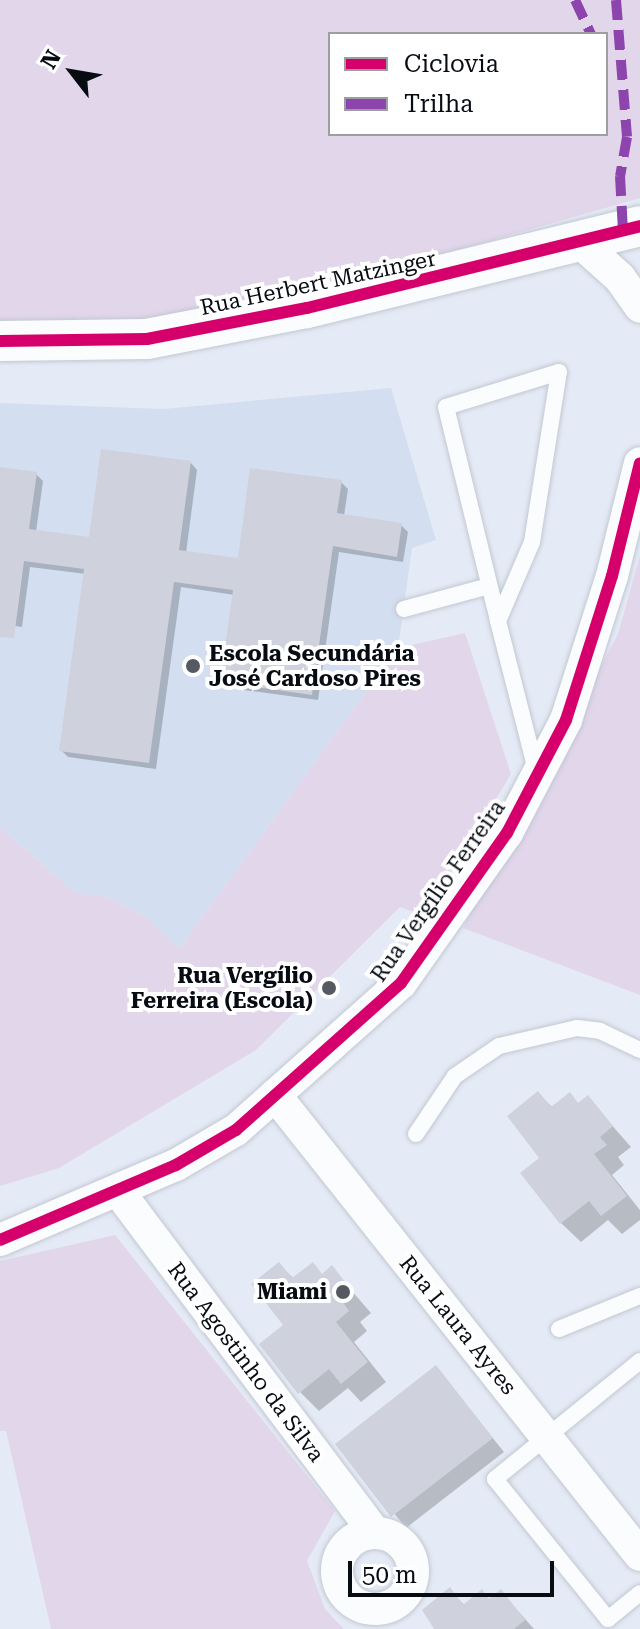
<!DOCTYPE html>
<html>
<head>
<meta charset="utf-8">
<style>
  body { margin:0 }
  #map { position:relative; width:640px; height:1629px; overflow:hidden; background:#e5ebf6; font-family:"Roboto Serif",serif }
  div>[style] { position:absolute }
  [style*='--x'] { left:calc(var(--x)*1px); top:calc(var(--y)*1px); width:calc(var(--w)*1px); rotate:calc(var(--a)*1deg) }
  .built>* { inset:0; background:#d3def0 }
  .green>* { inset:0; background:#e2d6eb }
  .shadow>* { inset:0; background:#0003 }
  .building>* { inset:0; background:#cfd2dc }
  .roads { filter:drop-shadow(0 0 2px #c2c8d1) drop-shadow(0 0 2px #c2c8d1) }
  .service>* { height:16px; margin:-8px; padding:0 8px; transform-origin:8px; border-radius:8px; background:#fbfcfe }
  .minor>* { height:32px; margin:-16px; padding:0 16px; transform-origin:16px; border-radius:16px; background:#fbfcfe }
  .minor>.ring { margin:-16px; padding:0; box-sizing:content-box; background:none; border:32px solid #fbfcfe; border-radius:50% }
  .tertiary>* { height:40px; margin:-20px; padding:0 20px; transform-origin:20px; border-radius:20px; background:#fbfcfe }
  .quiet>* { height:10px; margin-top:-5px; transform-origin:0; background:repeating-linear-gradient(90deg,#8e44ad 0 20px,transparent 0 30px) }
  .cycleway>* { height:12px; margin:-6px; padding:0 6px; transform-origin:6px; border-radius:6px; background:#d6006c }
  .dots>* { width:22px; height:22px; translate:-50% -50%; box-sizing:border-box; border:4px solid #fff; border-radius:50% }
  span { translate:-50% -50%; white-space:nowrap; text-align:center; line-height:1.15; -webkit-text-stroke:8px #fff; paint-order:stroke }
  .street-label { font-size:22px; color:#070c13 }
  .poi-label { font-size:22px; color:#070c13; font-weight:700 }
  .left { translate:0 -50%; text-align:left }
  .right { translate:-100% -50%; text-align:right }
  .legend { position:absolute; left:328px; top:32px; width:280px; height:104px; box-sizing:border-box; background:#fff; border:2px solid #9c9ea1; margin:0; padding:10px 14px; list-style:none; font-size:24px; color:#070c13 }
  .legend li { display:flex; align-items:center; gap:16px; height:40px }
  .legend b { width:40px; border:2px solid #9c9ea1 }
  .north { position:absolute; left:32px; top:32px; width:80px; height:80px; -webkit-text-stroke:6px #fff; paint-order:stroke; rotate:301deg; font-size:22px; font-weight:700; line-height:32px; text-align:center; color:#070c13 }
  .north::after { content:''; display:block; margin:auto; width:28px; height:36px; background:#070c13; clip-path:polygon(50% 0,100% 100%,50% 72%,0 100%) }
  .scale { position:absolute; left:348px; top:1561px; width:206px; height:36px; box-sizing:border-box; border:4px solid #070c13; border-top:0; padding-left:10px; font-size:24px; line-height:28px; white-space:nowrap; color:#070c13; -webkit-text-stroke:6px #fff; paint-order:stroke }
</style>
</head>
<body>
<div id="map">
  <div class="built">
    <i style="clip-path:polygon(391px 388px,436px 540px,412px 548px,398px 648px,179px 949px,143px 915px,107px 897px,74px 892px,0 827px,0 403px,163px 409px)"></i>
  </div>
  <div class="green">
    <i style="clip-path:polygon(evenodd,0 0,640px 0,640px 198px,437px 256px,194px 314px,74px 326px,0 322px,0 0,330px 34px,606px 34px,606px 134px,330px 134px,330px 34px)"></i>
    <i style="clip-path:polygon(640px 556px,640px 995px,463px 928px,618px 634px)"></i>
    <i style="clip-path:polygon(465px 633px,511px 774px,425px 916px,400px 907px,256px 1050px,59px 1168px,0 1186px,0 827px,74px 892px,107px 897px,143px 915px,179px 949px,398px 648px)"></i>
    <i style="clip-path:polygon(115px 1235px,335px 1511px,307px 1561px,325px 1609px,344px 1629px,51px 1629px,6px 1431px,0 1431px,0 1261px)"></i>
  </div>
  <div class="shadow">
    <i style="clip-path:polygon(191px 463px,197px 470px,186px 553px,239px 560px,341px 482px,348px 489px,344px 516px,401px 525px,408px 532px,403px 562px,339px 552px,318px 700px,229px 688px,222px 681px,235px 595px,181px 587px,156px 769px,68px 757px,61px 750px,86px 574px,30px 567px,22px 627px,0 624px,0 469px,36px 474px,43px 481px,36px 532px,91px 540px)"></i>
    <i style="clip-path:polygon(538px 1093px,553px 1108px,579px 1105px,588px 1098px,631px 1147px,618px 1157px,624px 1165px,612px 1175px,640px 1210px,640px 1220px,622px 1234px,608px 1220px,581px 1242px,561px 1223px,542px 1158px)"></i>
    <i style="clip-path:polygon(279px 1264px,294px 1279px,323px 1275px,332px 1268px,371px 1313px,360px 1322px,367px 1331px,354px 1342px,386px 1382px,361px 1402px,348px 1388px,319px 1411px,300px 1392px)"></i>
    <i style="clip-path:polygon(436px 1367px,504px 1452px,406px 1528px,338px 1444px)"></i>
    <i style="clip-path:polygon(450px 1590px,465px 1606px,482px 1592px,490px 1600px,501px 1592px,534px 1629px,440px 1629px)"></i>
  </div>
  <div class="building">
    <i style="clip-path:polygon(101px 449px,191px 461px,179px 550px,238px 558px,250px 468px,342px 480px,337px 513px,402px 523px,397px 557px,333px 546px,312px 695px,220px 682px,233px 590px,174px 582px,149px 763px,59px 751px,84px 569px,24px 561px,14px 638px,0 637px,0 467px,37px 472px,29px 529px,89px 537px)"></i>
    <i style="clip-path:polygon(538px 1091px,551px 1107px,570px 1092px,578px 1103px,588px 1095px,613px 1126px,600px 1137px,607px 1145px,594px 1154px,627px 1196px,601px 1216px,589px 1201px,560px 1224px,520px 1173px,539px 1158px,507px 1116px)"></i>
    <i style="clip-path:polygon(279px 1262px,292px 1278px,313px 1262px,322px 1274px,332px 1265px,353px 1292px,342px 1301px,349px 1311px,336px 1322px,368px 1362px,341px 1384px,329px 1369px,298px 1394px,259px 1344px,283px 1325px,251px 1284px)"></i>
    <i style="clip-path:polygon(436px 1365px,493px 1438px,391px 1517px,335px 1444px)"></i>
    <i style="clip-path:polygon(450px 1587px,463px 1605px,482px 1589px,489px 1599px,501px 1589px,525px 1620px,514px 1629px,434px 1629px,422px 1610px)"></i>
  </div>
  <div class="roads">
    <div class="service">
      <i style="--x:404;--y:609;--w:88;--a:-15.1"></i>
      <i style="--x:498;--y:621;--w:86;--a:-66.7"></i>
      <i style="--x:532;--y:542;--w:172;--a:-81"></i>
      <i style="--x:559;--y:372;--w:118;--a:162.8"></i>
      <i style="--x:446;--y:407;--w:220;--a:76.3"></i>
      <i style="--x:498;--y:621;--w:154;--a:75.7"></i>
      <i style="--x:416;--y:1134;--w:70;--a:-56.1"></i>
      <i style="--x:455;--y:1076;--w:53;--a:-34.3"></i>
      <i style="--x:499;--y:1046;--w:80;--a:-13"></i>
      <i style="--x:577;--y:1028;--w:23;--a:7"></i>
      <i style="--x:600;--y:1031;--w:44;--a:25.4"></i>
      <i style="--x:559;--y:1329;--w:87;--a:-22.2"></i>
      <i style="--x:640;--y:1361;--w:187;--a:140.9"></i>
      <i style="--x:495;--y:1479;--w:180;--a:51.1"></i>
      <i style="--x:608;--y:1619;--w:41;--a:-39.1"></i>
    </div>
    <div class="minor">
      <i style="--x:581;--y:243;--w:52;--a:41.9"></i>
      <i style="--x:620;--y:278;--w:35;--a:55"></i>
      <i style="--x:275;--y:1095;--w:587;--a:51.57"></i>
      <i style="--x:119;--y:1192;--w:425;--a:53.1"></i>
      <i style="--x:0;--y:1240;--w:191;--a:-23.1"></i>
      <i style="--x:176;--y:1165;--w:69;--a:-30.3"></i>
      <i style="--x:236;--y:1130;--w:221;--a:-41.7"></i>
      <i style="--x:401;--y:983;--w:184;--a:-54.8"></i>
      <i style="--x:507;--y:833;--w:127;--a:-62.4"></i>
      <i style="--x:566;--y:720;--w:151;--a:-72.3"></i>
      <i style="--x:612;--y:576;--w:116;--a:-76.1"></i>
      <i class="ring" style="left:337px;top:1533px;width:44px;height:44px"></i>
    </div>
    <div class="tertiary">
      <i style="--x:0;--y:341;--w:147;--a:-0.8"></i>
      <i style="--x:147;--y:339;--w:163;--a:-11"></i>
      <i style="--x:307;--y:308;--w:343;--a:-13.8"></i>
    </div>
  </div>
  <div class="quiet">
    <i style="--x:575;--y:0;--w:38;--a:65"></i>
    <i style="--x:616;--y:0;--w:137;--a:85.4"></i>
    <i style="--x:627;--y:137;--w:40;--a:100"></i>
    <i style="--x:620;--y:176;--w:56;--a:86.9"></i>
  </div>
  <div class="cycleway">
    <i style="--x:0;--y:341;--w:147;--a:-0.8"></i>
    <i style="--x:147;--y:339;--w:163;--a:-11"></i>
    <i style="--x:307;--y:308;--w:343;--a:-13.8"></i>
    <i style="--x:0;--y:1240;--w:191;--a:-23.1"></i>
    <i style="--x:176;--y:1165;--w:69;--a:-30.3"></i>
    <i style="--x:236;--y:1130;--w:221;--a:-41.7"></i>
    <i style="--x:401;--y:983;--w:184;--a:-54.8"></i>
    <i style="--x:507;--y:833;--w:127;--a:-62.4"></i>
    <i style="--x:566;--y:720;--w:151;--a:-72.3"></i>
    <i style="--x:612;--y:576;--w:116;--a:-76.1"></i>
  </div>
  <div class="dots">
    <i style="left:193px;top:666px;background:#555a62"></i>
    <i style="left:329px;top:988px;background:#555a62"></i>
    <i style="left:343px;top:1292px;background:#555a62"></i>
  </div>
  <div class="street-label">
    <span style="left:318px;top:283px;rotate:-12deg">Rua Herbert Matzinger</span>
    <span style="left:438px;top:891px;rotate:-55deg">Rua Vergílio Ferreira</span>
    <span style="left:458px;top:1325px;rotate:51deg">Rua Laura Ayres</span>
    <span style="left:246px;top:1362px;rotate:53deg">Rua Agostinho da Silva</span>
  </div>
  <div class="poi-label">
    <span class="left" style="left:209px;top:666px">Escola Secundária<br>José Cardoso Pires</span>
    <span class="right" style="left:313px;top:988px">Rua Vergílio<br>Ferreira (Escola)</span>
    <span class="right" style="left:327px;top:1292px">Miami</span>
  </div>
  <ul class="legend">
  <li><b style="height:10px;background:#d6006c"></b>Ciclovia</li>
  <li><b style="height:10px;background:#8e44ad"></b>Trilha</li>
  </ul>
  <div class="north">N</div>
  <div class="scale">50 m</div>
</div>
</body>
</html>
